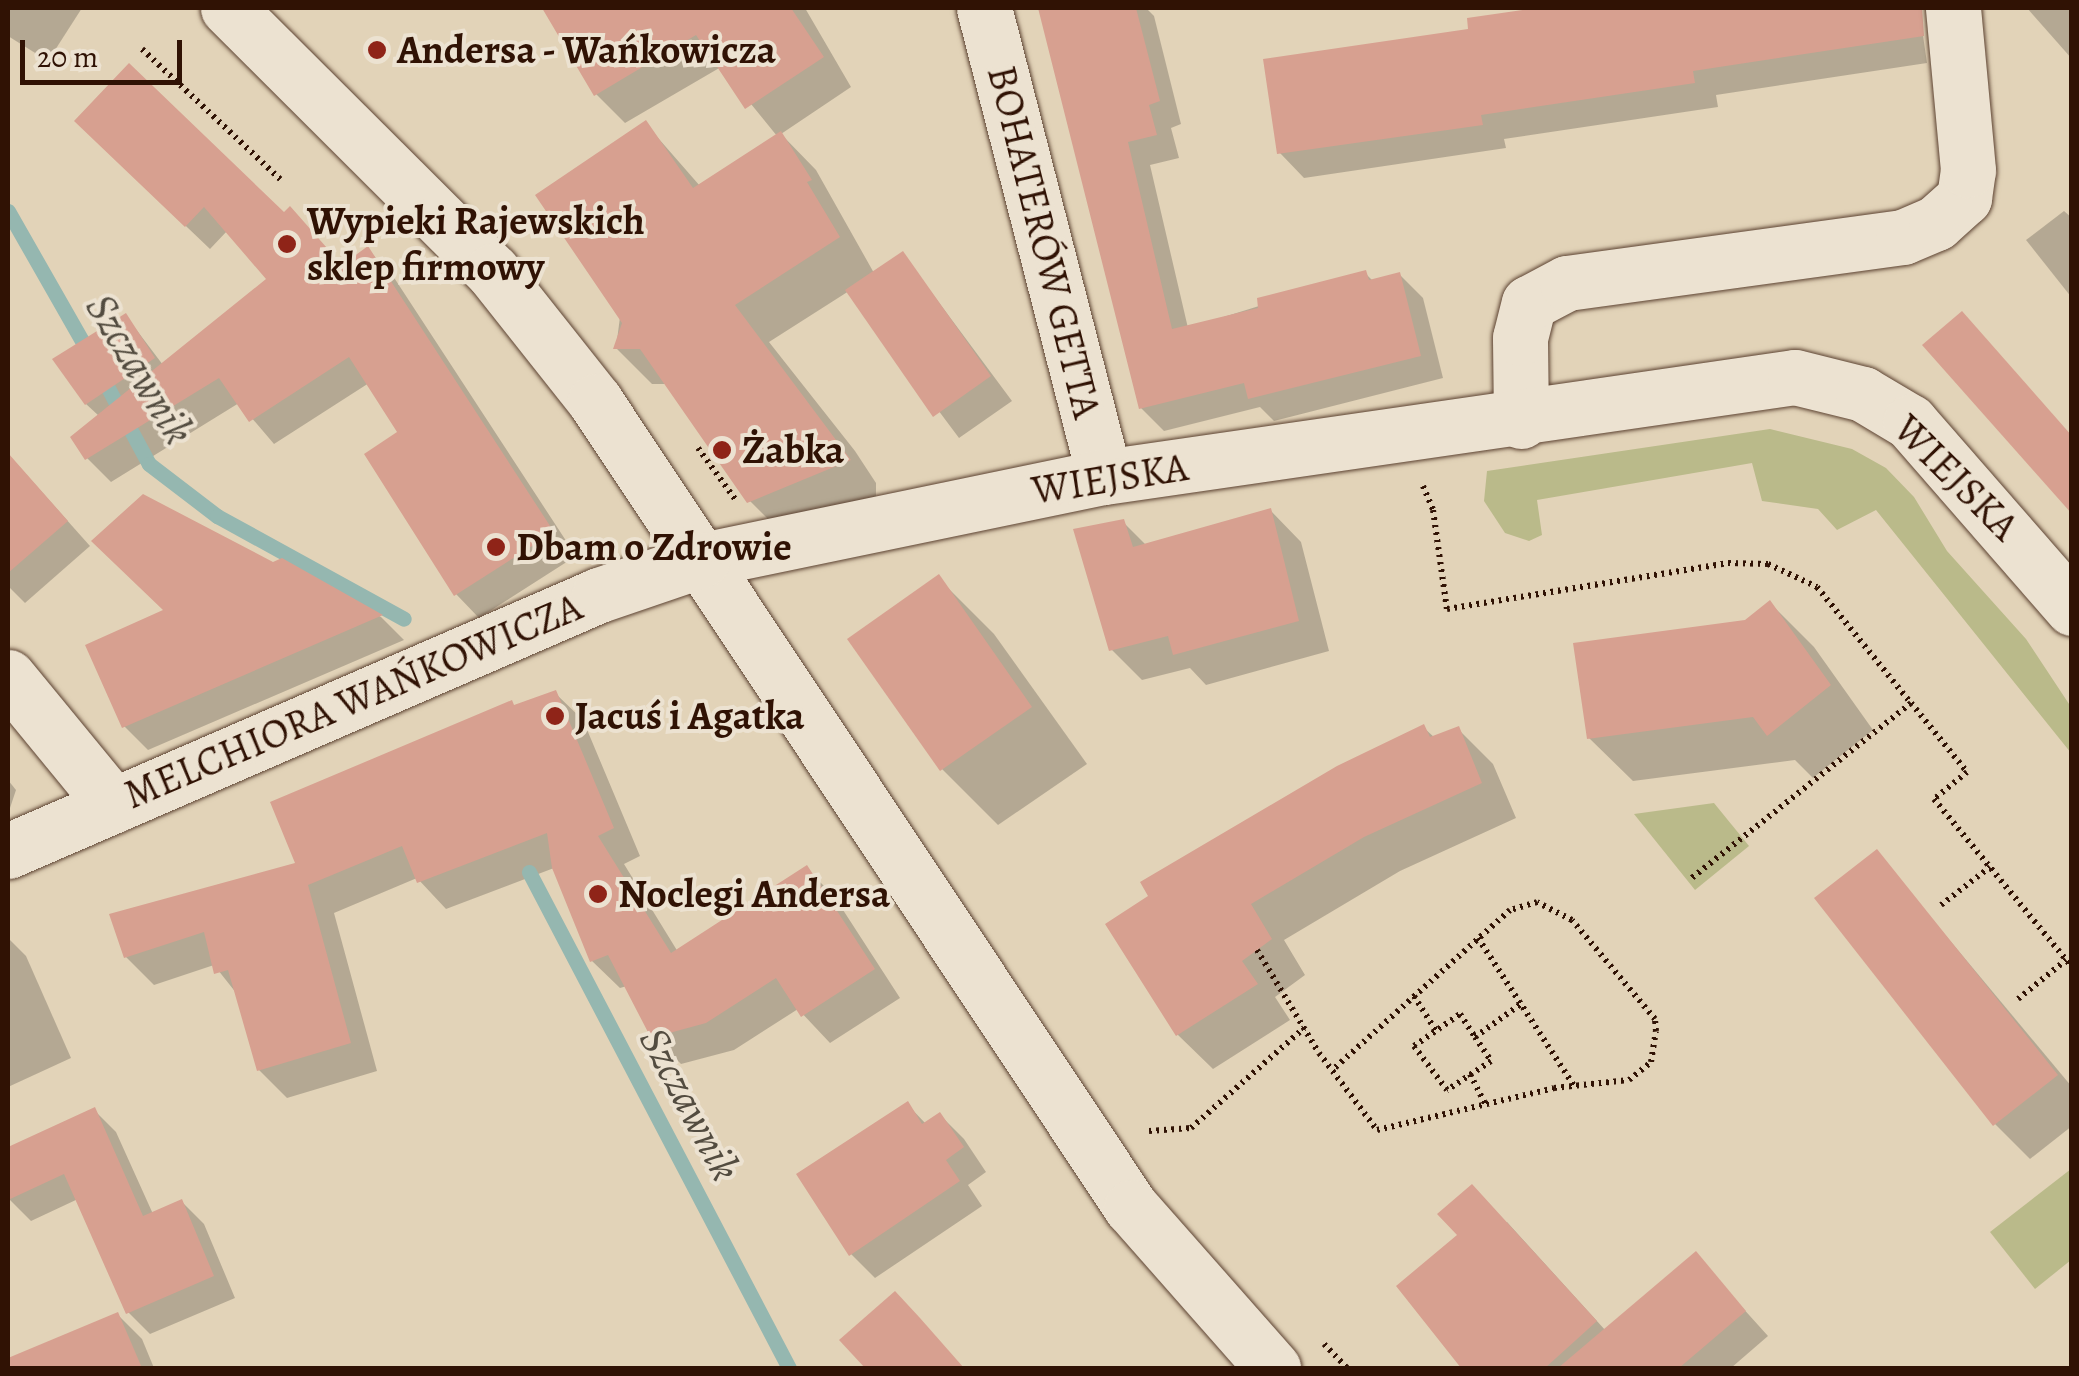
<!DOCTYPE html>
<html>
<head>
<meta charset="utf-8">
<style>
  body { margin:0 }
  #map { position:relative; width:2079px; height:1376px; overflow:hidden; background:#e2d3b8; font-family:Alegreya,serif }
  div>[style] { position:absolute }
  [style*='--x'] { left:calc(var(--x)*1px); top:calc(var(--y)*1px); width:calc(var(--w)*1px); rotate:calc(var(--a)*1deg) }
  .green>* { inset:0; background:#baba8a }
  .shadow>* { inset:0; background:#0003 }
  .stream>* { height:15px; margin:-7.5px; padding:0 7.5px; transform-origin:7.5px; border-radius:7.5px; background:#95b7b0 }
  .building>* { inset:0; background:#d7a090 }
  .path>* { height:6px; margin-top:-3px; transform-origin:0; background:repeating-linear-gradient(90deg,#301204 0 2.5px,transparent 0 7.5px) }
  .roads { filter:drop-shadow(0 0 2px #5c4231) drop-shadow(0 0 2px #5c4231) }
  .minor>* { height:55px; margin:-27.5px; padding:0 27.5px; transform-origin:27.5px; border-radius:27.5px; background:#ece2d1 }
  .tertiary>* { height:55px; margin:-27.5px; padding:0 27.5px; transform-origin:27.5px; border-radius:27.5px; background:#ece2d1 }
  .dots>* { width:28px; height:28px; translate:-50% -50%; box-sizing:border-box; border:5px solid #ece2d1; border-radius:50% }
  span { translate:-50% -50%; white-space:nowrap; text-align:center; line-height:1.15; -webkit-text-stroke:8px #ece2d1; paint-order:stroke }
  .poi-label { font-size:40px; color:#301204; font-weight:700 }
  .left { translate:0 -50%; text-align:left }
  .street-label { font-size:40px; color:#301204 }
  .water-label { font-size:42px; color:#534c40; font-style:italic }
  .frame { position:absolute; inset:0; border:10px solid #301204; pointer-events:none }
  .scale { position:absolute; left:20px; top:40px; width:162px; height:45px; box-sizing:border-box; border:5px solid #301204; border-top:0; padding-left:12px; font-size:30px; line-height:35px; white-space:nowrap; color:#301204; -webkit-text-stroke:8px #ece2d1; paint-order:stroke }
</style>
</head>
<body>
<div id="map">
  <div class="green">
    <i style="clip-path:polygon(1770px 429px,1852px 449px,1886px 468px,1914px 497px,1947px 551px,2026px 639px,2071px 707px,2071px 753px,1876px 510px,1837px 530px,1818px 509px,1762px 501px,1752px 463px,1537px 500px,1542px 535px,1529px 541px,1505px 533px,1484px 501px,1487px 471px)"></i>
    <i style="clip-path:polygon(1714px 803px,1749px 846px,1695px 890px,1634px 814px)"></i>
    <i style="clip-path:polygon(2071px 1169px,2071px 1260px,2035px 1289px,1990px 1232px)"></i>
  </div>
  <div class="shadow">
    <i style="clip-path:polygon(8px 8px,82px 8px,48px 61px,8px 36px)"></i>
    <i style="clip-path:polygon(545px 8px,805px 8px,851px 87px,781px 134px,816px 170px,874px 273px,903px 254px,1012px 401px,959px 438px,849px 291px,769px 342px,855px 451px,876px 483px,876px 500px,782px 533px,746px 497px,667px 384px,652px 384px,616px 348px,645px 123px,700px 186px,777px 136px,721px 67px,625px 123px,596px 94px)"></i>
    <i style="clip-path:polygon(1040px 8px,1146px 8px,1154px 16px,1181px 124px,1171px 128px,1179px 158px,1150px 165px,1188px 328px,1365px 273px,1374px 282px,1400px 275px,1423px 298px,1443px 378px,1274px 421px,1260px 407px,1164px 431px,1141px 408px)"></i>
    <i style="clip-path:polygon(1555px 8px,1919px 8px,1927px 63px,1716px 95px,1718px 107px,1504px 139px,1506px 148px,1304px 178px,1280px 153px,1471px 31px,1470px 20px)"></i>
    <i style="clip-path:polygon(2027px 8px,2072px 8px,2072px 59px)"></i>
    <i style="clip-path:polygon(101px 145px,284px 216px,344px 267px,368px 250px,391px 273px,576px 556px,479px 618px,456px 594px,401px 433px,369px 383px,274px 444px,239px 403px,111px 482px,87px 458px,99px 416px,86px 404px,126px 316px,163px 365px,270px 279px,228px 230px,210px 249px)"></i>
    <i style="clip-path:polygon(2064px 211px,2072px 218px,2072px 298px,2026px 240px)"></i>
    <i style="clip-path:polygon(8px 454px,90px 546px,25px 603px,8px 586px)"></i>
    <i style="clip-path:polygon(1271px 511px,1301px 542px,1329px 651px,1206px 685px,1190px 668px,1142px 680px,1111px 649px,1123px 522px,1147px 546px)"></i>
    <i style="clip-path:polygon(282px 561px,381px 617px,404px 640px,148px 750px,124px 726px,167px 612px)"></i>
    <i style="clip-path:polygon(938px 578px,994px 634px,1087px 764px,998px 825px,942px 769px)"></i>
    <i style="clip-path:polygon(1770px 603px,1814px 647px,1873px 730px,1813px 778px,1795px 760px,1633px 781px,1589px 738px)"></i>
    <i style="clip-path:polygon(555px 693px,583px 720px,640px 856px,624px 864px,678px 952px,807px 869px,834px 896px,900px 998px,830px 1043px,798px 1009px,734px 1050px,681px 1064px,654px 1036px,627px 986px,620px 988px,592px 961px,554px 868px,446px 909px,417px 878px,334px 913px,377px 1071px,287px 1098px,259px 1070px,237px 994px,214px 965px,154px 985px,126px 957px,298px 865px,516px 707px)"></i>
    <i style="clip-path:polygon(1423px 727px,1435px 738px,1458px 729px,1493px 764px,1516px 818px,1400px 871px,1284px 940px,1305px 975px,1275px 997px,1290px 1020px,1213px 1069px,1178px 1035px,1108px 925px)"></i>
    <i style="clip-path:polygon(8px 780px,16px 790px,8px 814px)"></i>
    <i style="clip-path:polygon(1877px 853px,2072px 1087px,2072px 1126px,2030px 1159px,1995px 1124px)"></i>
    <i style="clip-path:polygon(8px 938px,26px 956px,71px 1058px,8px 1087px)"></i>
    <i style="clip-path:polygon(907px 1104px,926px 1124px,940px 1115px,964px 1139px,986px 1172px,968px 1185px,982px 1206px,875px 1278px,851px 1254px)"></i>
    <i style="clip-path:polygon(94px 1110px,116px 1132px,153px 1214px,182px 1202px,204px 1224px,235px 1298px,150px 1334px,128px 1312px,78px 1199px,31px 1221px,9px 1199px,8px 1150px)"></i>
    <i style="clip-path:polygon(1507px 1222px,1606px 1331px,1695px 1255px,1768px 1336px,1731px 1368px,1465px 1368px,1400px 1286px)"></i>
    <i style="clip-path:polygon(118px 1315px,142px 1339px,154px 1368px,32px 1368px,25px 1353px)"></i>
  </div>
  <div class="stream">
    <i style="--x:8;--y:211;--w:166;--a:60.3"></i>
    <i style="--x:101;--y:375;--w:101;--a:61.7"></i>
    <i style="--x:149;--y:464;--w:86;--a:37.4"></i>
    <i style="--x:217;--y:516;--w:213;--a:28.8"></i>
    <i style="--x:529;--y:872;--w:560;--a:62.34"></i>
  </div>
  <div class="building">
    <i style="clip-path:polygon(542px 8px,791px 8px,824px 57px,745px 109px,696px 35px,594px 96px)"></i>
    <i style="clip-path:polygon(1038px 8px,1136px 8px,1160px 101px,1149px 105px,1157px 135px,1128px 142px,1172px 329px,1258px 308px,1257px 298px,1366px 270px,1369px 280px,1400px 272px,1421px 356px,1248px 399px,1244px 383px,1139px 409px)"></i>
    <i style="clip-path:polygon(1536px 8px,1922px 8px,1924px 36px,1693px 71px,1695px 83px,1481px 115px,1483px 125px,1277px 154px,1263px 59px,1468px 29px,1467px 18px)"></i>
    <i style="clip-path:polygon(129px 63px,284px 212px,290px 206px,342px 265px,368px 246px,554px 532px,454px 596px,364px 454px,397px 432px,349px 357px,249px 422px,219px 378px,85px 460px,70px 437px,266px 279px,204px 207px,185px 227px,74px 121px)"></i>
    <i style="clip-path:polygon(646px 120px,693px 188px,781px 131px,812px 180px,807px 182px,840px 237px,735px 305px,851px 460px,747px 503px,640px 349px,613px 349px,622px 323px,535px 195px)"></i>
    <i style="clip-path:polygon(903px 251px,991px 376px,933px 417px,845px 290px)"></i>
    <i style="clip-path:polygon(1962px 311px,2072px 436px,2072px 514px,1922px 345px)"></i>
    <i style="clip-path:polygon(126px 313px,155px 358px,85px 405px,52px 359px)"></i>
    <i style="clip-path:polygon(8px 453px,68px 521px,8px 573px)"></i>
    <i style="clip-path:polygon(143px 494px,273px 562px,282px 558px,383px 615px,122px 728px,85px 645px,163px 610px,91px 541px)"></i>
    <i style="clip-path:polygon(1271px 508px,1299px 621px,1173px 655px,1168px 636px,1109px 651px,1073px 529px,1124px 519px,1133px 547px)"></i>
    <i style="clip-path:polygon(939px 574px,1032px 707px,940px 771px,847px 639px)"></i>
    <i style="clip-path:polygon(1770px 600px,1831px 685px,1767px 736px,1753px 717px,1587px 739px,1573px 643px,1745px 620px)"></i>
    <i style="clip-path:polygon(556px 690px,614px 828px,598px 836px,671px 953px,807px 865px,875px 969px,801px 1017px,776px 978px,706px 1023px,651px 1038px,608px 955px,590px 962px,552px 868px,547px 833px,417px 883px,402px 846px,308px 885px,351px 1043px,257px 1071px,228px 970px,214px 974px,204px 932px,124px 958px,109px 914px,295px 863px,270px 802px,512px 700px,514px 705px)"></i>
    <i style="clip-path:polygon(1424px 724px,1430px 737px,1459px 726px,1482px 783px,1364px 837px,1251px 904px,1272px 939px,1242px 961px,1258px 984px,1176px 1036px,1105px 924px,1148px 896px,1140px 882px,1337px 766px)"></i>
    <i style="clip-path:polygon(1877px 849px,2058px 1075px,1993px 1126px,1814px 898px)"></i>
    <i style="clip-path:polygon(908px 1101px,922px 1124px,940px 1112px,964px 1147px,946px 1160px,960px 1181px,849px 1256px,796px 1174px)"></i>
    <i style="clip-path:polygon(95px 1107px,143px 1216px,182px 1199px,214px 1276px,126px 1314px,64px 1174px,8px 1200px,8px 1147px)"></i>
    <i style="clip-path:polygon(1472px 1184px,1597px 1321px,1545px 1368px,1461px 1368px,1396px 1286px,1457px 1235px,1437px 1214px)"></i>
    <i style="clip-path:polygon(1696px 1251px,1746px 1311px,1679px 1368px,1558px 1368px)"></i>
    <i style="clip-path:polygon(895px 1291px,920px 1318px,964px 1368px,865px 1368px,839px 1340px)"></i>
    <i style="clip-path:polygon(118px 1312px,142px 1368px,8px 1368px,8px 1358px)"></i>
  </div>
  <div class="path">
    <i style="--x:142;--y:49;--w:190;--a:43.3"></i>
    <i style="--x:698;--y:448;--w:63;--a:54"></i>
    <i style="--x:1423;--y:486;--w:26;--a:67"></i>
    <i style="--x:1433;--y:510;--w:100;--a:82"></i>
    <i style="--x:1447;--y:609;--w:285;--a:-9.3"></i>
    <i style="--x:1728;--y:563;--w:40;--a:1.4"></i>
    <i style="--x:1768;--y:564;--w:54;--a:25.1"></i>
    <i style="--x:1817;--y:587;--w:149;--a:51"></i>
    <i style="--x:1911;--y:703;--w:284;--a:141.4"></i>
    <i style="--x:1911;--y:703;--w:89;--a:50.9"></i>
    <i style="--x:1967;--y:772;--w:43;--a:140.7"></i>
    <i style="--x:1934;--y:799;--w:217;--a:50.6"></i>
    <i style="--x:1941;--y:905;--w:62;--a:-37.8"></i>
    <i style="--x:1478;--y:938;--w:176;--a:57"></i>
    <i style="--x:1257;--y:950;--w:120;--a:59"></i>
    <i style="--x:1319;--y:1053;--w:96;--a:53"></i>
    <i style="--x:1377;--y:1130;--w:182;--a:-13.3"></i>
    <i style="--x:1554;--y:1088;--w:75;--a:-6.1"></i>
    <i style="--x:1629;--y:1080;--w:28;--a:-39"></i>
    <i style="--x:1651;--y:1062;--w:31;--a:-81"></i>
    <i style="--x:1656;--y:1031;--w:12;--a:-95"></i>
    <i style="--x:1655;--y:1019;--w:129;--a:-130"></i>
    <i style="--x:1572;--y:920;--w:39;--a:-153"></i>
    <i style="--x:1537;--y:902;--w:28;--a:163"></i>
    <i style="--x:1510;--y:910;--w:239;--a:138"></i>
    <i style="--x:1414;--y:996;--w:41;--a:57.8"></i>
    <i style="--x:2018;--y:999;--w:62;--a:-39.1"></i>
    <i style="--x:1475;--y:1037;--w:29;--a:56"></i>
    <i style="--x:1491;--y:1061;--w:53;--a:146.6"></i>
    <i style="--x:1447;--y:1090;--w:55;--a:-126.9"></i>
    <i style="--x:1414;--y:1046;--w:56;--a:-34.8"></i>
    <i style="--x:1460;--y:1014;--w:27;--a:57"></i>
    <i style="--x:1475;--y:1037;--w:57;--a:-35.7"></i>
    <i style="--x:1470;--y:1074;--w:34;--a:63"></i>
    <i style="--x:1149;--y:1131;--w:42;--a:-4.1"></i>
    <i style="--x:1191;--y:1128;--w:151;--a:-41.5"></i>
    <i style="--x:1324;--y:1344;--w:33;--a:46"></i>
  </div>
  <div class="roads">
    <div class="minor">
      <i style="--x:984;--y:8;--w:484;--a:75.6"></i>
      <i style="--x:1521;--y:421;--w:83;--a:-90.7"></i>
      <i style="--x:1520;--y:338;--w:36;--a:-76"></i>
      <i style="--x:1529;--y:303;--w:43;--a:-27.8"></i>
      <i style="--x:1567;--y:283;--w:339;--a:-7.8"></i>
      <i style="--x:1903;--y:237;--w:36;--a:-23"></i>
      <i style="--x:1936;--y:223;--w:38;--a:-42"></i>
      <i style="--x:1964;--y:198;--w:28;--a:-82"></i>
      <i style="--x:1968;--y:170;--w:163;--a:-95.3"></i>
      <i style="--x:702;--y:560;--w:410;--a:-11.7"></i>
      <i style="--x:1104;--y:477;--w:698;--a:-8.23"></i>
      <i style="--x:1795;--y:377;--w:70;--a:14"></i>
      <i style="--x:1863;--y:394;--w:55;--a:30.8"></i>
      <i style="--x:1910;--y:422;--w:247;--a:48.9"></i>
      <i style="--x:8;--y:677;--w:166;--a:50.6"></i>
    </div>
    <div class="tertiary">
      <i style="--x:228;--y:8;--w:373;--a:44.9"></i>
      <i style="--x:492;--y:271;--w:166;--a:51.6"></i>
      <i style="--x:595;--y:401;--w:968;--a:56.38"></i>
      <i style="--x:1131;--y:1207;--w:215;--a:48.6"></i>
      <i style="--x:8;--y:851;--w:644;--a:-23.42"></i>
      <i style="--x:599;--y:595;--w:109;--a:-18.8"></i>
    </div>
  </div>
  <div class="dots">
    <i style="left:377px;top:50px;background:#8f2418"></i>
    <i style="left:287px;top:244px;background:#8f2418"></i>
    <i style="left:722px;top:450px;background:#8f2418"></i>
    <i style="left:496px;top:547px;background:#8f2418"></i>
    <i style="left:555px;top:716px;background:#8f2418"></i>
    <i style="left:598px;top:894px;background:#8f2418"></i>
  </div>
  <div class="poi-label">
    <span class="left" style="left:397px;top:50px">Andersa - Wańkowicza</span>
    <span class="left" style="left:307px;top:244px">Wypieki Rajewskich<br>sklep firmowy</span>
    <span class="left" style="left:742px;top:450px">Żabka</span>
    <span class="left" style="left:516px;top:547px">Dbam o Zdrowie</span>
    <span class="left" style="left:575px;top:716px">Jacuś i Agatka</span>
    <span class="left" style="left:618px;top:894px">Noclegi Andersa</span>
  </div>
  <div class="street-label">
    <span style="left:1044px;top:242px;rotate:76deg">BOHATERÓW GETTA</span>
    <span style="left:1956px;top:478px;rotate:45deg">WIEJSKA</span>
    <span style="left:1110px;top:479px;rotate:-9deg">WIEJSKA</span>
    <span style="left:353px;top:701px;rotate:-23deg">MELCHIORA WAŃKOWICZA</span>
  </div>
  <div class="water-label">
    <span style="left:140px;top:369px;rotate:59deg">Szczawnik</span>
    <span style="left:690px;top:1104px;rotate:62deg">Szczawnik</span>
  </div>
  <div class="frame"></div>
  <div class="scale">20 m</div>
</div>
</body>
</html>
